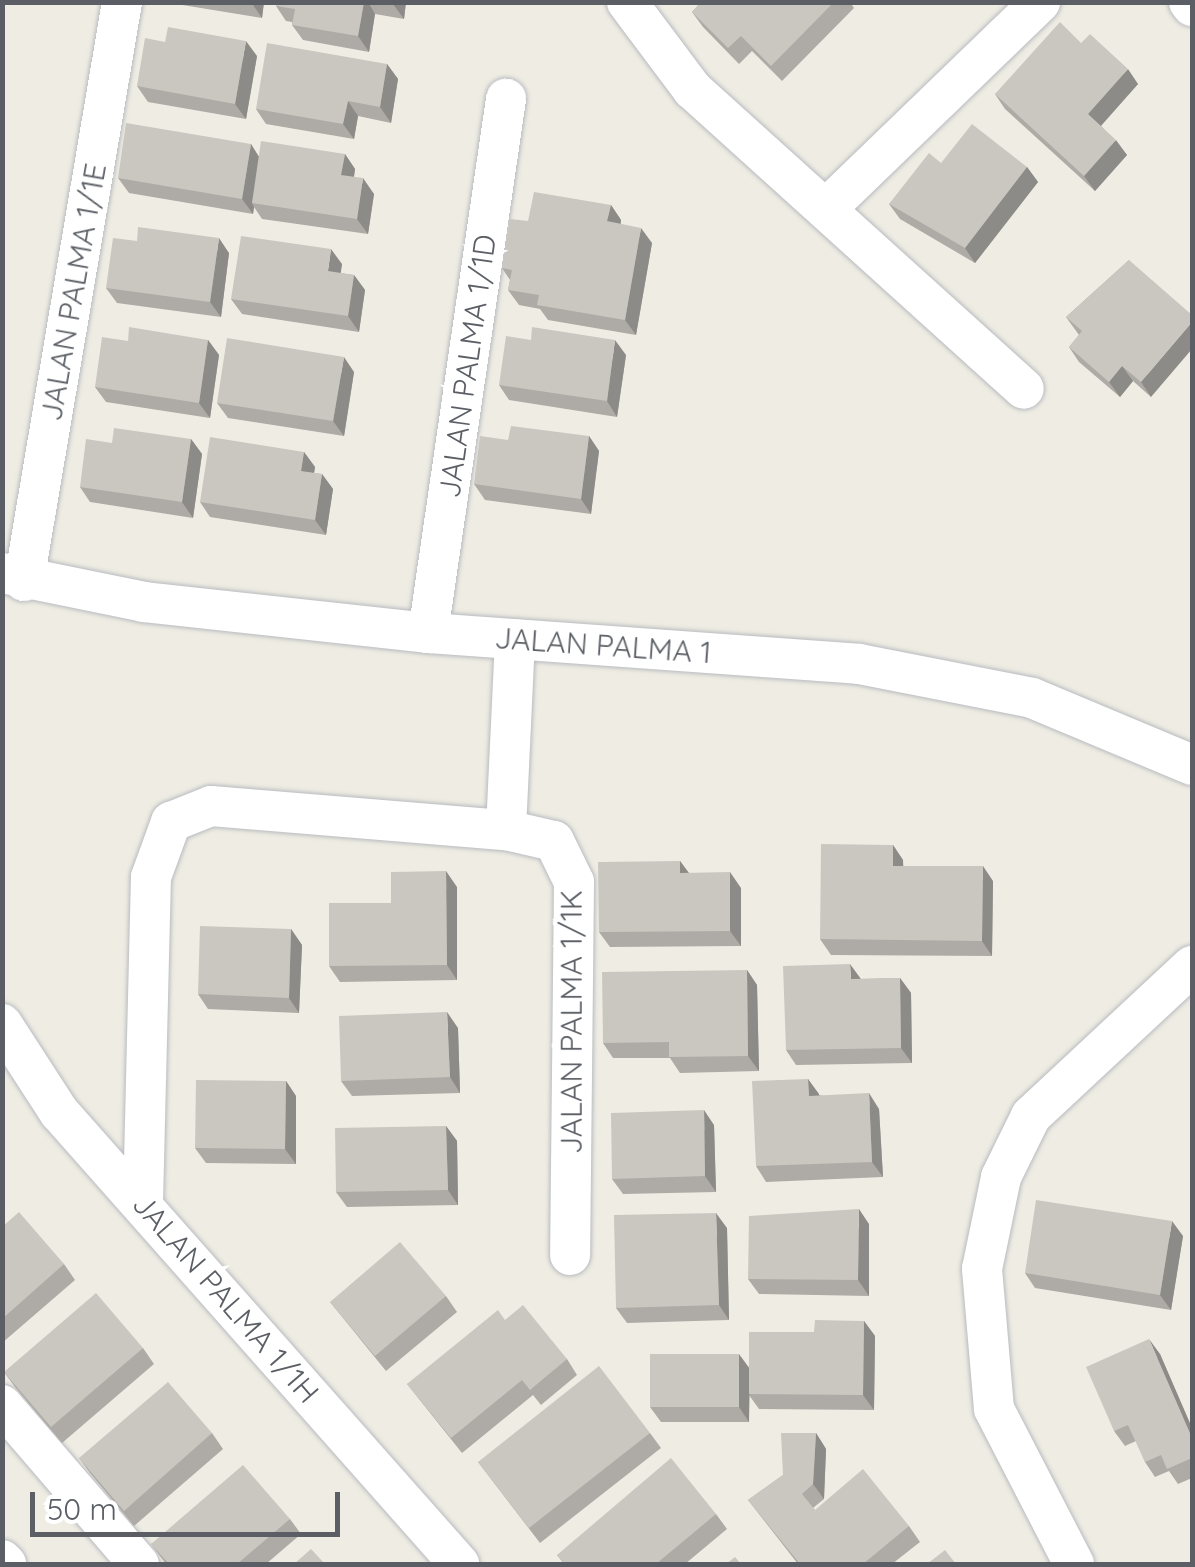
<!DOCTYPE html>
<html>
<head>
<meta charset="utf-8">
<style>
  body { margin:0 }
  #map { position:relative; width:1195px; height:1567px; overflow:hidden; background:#efede3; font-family:Quicksand,sans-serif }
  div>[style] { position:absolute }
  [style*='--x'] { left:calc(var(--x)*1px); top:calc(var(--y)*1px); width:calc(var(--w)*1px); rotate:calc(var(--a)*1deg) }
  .roads { filter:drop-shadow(0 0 2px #b8bbc0) drop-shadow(0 0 2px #b8bbc0) }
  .minor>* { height:40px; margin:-20px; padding:0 20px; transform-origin:20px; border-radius:20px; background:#fff }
  .wall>* { inset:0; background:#aeaba6 }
  .shaded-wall>* { inset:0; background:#8d8b87 }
  .building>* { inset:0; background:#cac7c1 }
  span { translate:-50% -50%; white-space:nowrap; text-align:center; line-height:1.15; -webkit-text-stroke:9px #fff; paint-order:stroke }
  .street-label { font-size:30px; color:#5b5f65 }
  .frame { position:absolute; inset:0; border:5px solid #5b5f65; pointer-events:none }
  .scale { position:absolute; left:30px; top:1492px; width:310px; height:45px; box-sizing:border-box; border:5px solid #5b5f65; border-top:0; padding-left:12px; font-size:30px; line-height:35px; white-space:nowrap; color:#5b5f65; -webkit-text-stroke:8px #fff; paint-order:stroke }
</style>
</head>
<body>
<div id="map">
  <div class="roads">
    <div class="minor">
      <i style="--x:627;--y:2;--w:109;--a:53.2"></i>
      <i style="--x:692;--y:89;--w:447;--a:42.1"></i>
      <i style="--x:1189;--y:2;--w:5;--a:53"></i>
      <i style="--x:828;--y:207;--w:295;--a:-44"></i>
      <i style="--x:2;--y:573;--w:145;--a:11.5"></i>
      <i style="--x:144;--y:602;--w:286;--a:6.2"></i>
      <i style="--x:428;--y:633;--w:432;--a:4.1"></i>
      <i style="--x:859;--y:664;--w:176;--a:11.1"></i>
      <i style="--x:1032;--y:698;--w:173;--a:22.7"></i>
      <i style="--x:24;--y:581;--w:587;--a:-80.39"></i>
      <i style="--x:428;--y:633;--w:540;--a:-81.69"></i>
      <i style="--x:506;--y:830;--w:191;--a:-87.3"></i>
      <i style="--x:2;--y:1024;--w:105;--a:57.1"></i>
      <i style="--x:59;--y:1112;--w:604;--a:48.49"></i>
      <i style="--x:143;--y:1203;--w:326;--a:-88.6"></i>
      <i style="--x:151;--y:877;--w:59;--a:-70"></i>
      <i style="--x:171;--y:822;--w:43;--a:-21.8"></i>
      <i style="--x:211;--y:806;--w:296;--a:4.7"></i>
      <i style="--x:506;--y:830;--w:49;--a:12.9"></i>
      <i style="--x:554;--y:841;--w:46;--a:64"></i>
      <i style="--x:574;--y:882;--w:373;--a:90.6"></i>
      <i style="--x:2;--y:1405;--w:210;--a:49.3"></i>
      <i style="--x:2;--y:1560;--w:6;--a:45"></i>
      <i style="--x:1074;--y:1564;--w:174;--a:-117.3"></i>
      <i style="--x:994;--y:1409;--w:141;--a:-94.9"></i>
      <i style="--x:982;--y:1269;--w:94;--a:-78.3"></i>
      <i style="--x:1001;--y:1177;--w:68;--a:-63.8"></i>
      <i style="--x:1031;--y:1116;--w:220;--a:-43"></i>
    </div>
  </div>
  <div class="wall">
    <i style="clip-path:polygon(164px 2px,264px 2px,262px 18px)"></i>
    <i style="clip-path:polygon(276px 2px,406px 2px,404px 19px,375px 14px,369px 52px,303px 40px,292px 25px,292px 22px,286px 21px,276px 6px)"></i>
    <i style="clip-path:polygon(701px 2px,850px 2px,854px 8px,782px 81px,752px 51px,739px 64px,703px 27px,692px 12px)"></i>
    <i style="clip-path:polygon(1081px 43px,1138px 84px,1101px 126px,1127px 155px,1095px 191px,1005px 109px,995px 94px)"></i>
    <i style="clip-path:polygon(257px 56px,246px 119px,148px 102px,137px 86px)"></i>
    <i style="clip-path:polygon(387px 64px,398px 79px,391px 123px,358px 116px,354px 139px,266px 124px,256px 109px)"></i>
    <i style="clip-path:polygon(251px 144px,258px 156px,345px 154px,355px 169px,354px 177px,374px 194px,368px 234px,262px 219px,254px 207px,253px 214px,129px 193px,118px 178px)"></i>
    <i style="clip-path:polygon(941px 163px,1027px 167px,1038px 182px,975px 263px,900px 219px,889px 204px)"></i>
    <i style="clip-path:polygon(611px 205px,621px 220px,621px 224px,652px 243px,636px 335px,548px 320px,540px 309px,519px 305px,508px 290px,510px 280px,502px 268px,528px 221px)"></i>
    <i style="clip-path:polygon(137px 241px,229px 253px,221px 317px,117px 303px,106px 288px)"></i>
    <i style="clip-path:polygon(1129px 260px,1151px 397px,1133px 381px,1120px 397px,1079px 362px,1069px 347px,1079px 335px,1066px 317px)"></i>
    <i style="clip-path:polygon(342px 264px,340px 273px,354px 275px,365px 290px,359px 332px,242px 314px,231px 299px)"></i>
    <i style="clip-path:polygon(208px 340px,219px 355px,210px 418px,106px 402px,95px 387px,128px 341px)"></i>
    <i style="clip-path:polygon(626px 355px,617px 417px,509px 400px,499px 385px)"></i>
    <i style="clip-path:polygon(354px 372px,344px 436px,228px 418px,217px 403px)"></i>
    <i style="clip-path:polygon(589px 436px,599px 451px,591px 514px,485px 500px,474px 484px)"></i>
    <i style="clip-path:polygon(191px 439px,202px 454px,193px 518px,90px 502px,80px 487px,112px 443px)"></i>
    <i style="clip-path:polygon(304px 452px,315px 467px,314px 473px,322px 474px,333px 489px,326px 535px,210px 517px,200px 502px)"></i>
    <i style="clip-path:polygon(893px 845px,903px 860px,903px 866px,993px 881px,992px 956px,831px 955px,820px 939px)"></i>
    <i style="clip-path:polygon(680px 861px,689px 873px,741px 888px,741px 946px,610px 947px,599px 932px)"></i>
    <i style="clip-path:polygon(457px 887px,457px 980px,340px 982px,329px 966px,391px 903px)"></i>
    <i style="clip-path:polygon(291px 929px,302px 945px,299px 1013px,208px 1009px,198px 994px)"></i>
    <i style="clip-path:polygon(747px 970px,757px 985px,759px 1071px,680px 1073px,670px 1058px,613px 1058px,603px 1043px)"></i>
    <i style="clip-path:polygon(900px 978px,911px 993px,912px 1063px,796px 1065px,786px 1050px,861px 979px)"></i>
    <i style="clip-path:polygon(458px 1028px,460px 1093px,352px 1096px,341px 1081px)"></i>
    <i style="clip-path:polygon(808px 1079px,819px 1095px,879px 1109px,883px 1177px,766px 1182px,756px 1166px)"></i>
    <i style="clip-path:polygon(286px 1081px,296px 1096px,296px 1164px,206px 1163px,195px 1148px)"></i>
    <i style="clip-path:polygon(714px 1125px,716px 1192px,623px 1194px,612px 1179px)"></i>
    <i style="clip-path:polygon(446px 1126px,457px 1141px,458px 1205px,347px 1207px,336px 1192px)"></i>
    <i style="clip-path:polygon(869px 1224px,869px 1296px,759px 1294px,748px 1279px)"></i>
    <i style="clip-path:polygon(2px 1227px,64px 1264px,75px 1280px,2px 1343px)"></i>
    <i style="clip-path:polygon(727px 1228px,729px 1320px,627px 1323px,616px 1308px)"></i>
    <i style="clip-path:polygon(1183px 1236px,1171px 1310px,1035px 1288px,1025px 1273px)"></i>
    <i style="clip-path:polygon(446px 1296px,457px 1312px,386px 1371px,330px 1302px)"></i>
    <i style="clip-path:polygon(505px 1320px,567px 1359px,577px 1375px,541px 1405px,533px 1395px,462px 1453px,407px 1384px)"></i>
    <i style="clip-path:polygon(864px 1321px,875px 1336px,874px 1410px,759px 1409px,749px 1395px,749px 1422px,661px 1422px,650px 1407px,749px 1368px,814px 1332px)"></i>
    <i style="clip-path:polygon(143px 1348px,154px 1364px,62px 1443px,15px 1387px,4px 1372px)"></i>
    <i style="clip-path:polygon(1160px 1354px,1192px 1428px,1192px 1478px,1178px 1484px,1169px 1471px,1155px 1477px,1145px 1462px,1136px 1441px,1125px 1446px,1114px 1431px)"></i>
    <i style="clip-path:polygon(212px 1433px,223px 1449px,134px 1526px,90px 1473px,79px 1458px)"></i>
    <i style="clip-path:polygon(650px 1433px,661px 1448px,540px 1543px,478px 1462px)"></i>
    <i style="clip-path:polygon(816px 1433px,826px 1449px,824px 1499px,813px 1508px,815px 1510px,909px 1526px,920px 1542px,892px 1564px,798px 1564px,748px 1500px,783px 1475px)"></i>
    <i style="clip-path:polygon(716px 1514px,727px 1529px,685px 1564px,564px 1564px,557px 1555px)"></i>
    <i style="clip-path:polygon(290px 1519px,301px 1534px,266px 1564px,166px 1564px,151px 1544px)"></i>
  </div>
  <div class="shaded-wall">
    <i style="clip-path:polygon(251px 2px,264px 2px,262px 18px)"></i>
    <i style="clip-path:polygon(364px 2px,368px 2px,375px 14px,369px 52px,358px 36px)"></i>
    <i style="clip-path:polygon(393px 2px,406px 2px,404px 19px,393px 4px)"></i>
    <i style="clip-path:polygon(246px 41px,257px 56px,246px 119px,235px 104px)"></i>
    <i style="clip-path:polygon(387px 64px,398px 79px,391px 123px,380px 107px)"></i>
    <i style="clip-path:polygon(1128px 69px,1138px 84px,1098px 129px,1088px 114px)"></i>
    <i style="clip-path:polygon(348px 101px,358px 116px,354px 139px,343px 124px)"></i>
    <i style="clip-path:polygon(1116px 140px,1127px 155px,1095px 191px,1084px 176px)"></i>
    <i style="clip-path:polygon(251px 144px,261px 160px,252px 203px,254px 207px,253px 214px,242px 199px)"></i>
    <i style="clip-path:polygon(345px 154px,355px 169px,352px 190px,341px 175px)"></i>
    <i style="clip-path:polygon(1027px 167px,1038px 182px,975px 263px,965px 248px)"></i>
    <i style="clip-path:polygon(363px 178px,374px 194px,368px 234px,357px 219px)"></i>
    <i style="clip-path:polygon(611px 205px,621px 220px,618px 237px,607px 221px)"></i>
    <i style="clip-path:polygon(641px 228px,652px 243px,636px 335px,625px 320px)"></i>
    <i style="clip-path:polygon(219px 238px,229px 253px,221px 317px,210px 302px)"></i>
    <i style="clip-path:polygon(331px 249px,342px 264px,339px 286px,328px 271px)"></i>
    <i style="clip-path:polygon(354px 275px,365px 290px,359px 332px,348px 316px)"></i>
    <i style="clip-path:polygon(1192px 322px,1192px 349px,1151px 397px,1141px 382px)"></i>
    <i style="clip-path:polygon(208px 340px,219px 355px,210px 418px,199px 403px)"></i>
    <i style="clip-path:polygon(615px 340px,626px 355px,617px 417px,607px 401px)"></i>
    <i style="clip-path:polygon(344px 357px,354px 372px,344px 436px,333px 421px)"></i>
    <i style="clip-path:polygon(1122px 366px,1133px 381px,1120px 397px,1109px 382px)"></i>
    <i style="clip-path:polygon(589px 436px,599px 451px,591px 514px,581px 499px)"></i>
    <i style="clip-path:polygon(191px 439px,202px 454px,193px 518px,182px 502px)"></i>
    <i style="clip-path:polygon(304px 452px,315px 467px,312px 486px,301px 471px)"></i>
    <i style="clip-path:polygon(322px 474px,333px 489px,326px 535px,315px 520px)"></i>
    <i style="clip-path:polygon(893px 845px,903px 860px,904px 881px,893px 866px)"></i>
    <i style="clip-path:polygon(680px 861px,691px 876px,680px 873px)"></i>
    <i style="clip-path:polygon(983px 866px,993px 881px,992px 956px,982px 941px)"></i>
    <i style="clip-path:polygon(446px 871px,457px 887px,457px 980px,447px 965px)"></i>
    <i style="clip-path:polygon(730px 872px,741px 888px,741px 946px,730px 931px)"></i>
    <i style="clip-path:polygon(291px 929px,302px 945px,299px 1013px,289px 998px)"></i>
    <i style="clip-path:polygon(850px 964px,861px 979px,851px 979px)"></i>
    <i style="clip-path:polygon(747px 970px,757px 985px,759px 1071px,748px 1056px)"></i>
    <i style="clip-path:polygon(900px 978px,911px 993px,912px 1063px,901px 1048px)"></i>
    <i style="clip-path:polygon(447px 1012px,458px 1028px,460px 1093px,450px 1077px)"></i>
    <i style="clip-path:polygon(808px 1079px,819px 1094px,820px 1111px,809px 1096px)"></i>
    <i style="clip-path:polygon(286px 1081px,296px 1096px,296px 1164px,285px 1149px)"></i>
    <i style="clip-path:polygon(869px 1093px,879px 1109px,883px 1177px,872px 1162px)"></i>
    <i style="clip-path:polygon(704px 1110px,714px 1125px,716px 1192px,705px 1176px)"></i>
    <i style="clip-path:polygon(446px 1126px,457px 1141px,458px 1205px,448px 1190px)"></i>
    <i style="clip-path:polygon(859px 1209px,869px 1224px,869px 1296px,858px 1280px)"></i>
    <i style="clip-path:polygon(716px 1213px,727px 1228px,729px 1320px,719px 1305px)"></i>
    <i style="clip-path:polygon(1172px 1221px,1183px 1236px,1171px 1310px,1160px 1295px)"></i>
    <i style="clip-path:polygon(864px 1321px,875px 1336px,874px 1410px,863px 1395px)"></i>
    <i style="clip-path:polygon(1149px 1339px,1160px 1354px,1192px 1428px,1192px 1438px)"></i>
    <i style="clip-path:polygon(739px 1354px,750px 1369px,749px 1422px,739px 1407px)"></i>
    <i style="clip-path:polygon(816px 1433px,826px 1449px,824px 1499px,813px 1484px)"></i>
  </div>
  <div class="building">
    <i style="clip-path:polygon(276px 2px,364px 2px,358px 36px,292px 25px,295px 9px,276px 6px)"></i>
    <i style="clip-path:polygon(701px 2px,834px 2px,771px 66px,741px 36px,728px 48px,692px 12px)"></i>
    <i style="clip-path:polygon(1060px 22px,1081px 43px,1090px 34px,1128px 69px,1088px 114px,1116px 140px,1084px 176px,995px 94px)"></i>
    <i style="clip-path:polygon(168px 27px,246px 41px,235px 104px,137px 86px,145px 38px,165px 42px)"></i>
    <i style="clip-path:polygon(267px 43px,387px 64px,380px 107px,348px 101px,343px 124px,256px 109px)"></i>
    <i style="clip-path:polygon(126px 123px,251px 144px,242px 199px,118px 178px)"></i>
    <i style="clip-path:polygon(972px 124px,1027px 167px,965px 248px,889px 204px,929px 153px,941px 163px)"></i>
    <i style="clip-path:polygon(261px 141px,345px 154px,341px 175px,363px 178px,357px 219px,252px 203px)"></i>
    <i style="clip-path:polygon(534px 192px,611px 205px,607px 221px,641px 228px,625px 320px,537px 305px,539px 295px,508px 290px,512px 270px,502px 268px,510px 219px,528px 221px)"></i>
    <i style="clip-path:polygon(138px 227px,219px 238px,210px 302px,106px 288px,113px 238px,137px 241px)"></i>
    <i style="clip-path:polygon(241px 236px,331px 249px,328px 271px,354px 275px,348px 316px,231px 299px)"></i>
    <i style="clip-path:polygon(1129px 260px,1192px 315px,1192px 322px,1141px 382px,1122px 366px,1109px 382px,1069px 347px,1082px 331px,1066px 317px)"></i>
    <i style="clip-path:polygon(129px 327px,208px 340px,199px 403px,95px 387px,102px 337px,128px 341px)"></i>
    <i style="clip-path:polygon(532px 327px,615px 340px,607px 401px,499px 385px,506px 336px,531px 340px)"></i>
    <i style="clip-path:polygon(227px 338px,344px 357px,333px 421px,217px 403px)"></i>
    <i style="clip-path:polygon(511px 426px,589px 436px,581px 499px,474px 484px,480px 436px,508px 440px)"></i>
    <i style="clip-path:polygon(114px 428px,191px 439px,182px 502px,80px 487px,86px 439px,112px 443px)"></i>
    <i style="clip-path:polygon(210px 437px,304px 452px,301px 471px,322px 474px,315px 520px,200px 502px)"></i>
    <i style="clip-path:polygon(821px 844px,893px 845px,893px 866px,983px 866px,982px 941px,820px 939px)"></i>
    <i style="clip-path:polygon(680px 861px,680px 873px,730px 872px,730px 931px,599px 932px,598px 862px)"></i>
    <i style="clip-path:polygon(446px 871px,447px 965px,329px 966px,329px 903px,391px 903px,391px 872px)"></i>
    <i style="clip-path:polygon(200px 926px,291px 929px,289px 998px,198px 994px)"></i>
    <i style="clip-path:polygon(850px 964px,851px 979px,900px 978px,901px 1048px,786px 1050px,783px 966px)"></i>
    <i style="clip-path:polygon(747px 970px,748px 1056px,669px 1057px,669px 1042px,603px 1043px,602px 972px)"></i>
    <i style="clip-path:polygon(447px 1012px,450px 1077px,341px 1081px,339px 1016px)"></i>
    <i style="clip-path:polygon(808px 1079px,809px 1096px,869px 1093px,872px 1162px,756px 1166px,752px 1081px)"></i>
    <i style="clip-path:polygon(196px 1080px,286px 1081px,285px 1149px,195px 1148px)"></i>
    <i style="clip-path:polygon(704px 1110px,705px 1176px,612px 1179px,611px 1113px)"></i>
    <i style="clip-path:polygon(446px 1126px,448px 1190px,336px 1192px,335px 1128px)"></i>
    <i style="clip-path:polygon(1036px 1200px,1172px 1221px,1160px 1295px,1025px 1273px)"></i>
    <i style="clip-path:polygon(859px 1209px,858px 1280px,748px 1279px,749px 1216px)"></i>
    <i style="clip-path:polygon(19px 1212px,64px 1264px,2px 1319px,2px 1227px)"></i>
    <i style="clip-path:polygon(716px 1213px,719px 1305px,616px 1308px,614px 1215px)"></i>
    <i style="clip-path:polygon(400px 1242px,446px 1296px,375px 1356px,330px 1302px)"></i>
    <i style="clip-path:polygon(96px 1293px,143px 1348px,51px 1427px,4px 1372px)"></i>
    <i style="clip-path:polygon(523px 1305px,567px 1359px,530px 1390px,522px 1380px,451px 1438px,407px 1384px,498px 1310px,505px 1320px)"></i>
    <i style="clip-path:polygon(815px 1320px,864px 1321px,863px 1395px,749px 1394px,749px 1332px,814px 1332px)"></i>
    <i style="clip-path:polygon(1149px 1339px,1192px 1438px,1192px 1458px,1167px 1469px,1161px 1455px,1145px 1462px,1128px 1425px,1114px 1431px,1086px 1367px)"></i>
    <i style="clip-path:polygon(650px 1354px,739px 1354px,739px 1407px,650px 1407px)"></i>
    <i style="clip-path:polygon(599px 1366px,650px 1433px,529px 1528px,478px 1462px)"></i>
    <i style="clip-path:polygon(168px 1382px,212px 1433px,124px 1511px,79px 1458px)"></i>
    <i style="clip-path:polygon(781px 1433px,816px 1433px,813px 1484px,802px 1494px,815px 1510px,863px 1469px,909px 1526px,863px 1564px,800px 1564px,748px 1500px,783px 1475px)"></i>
    <i style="clip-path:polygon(671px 1458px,716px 1514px,656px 1564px,565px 1564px,557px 1555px)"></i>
    <i style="clip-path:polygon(243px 1465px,290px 1519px,237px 1564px,169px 1564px,151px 1544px)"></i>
    <i style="clip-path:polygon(311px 1549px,325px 1564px,294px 1564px)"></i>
    <i style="clip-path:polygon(945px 1550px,956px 1564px,927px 1564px)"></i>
    <i style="clip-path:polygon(735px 1557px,741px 1564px,726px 1564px)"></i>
  </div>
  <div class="street-label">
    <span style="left:73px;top:292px;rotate:-80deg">JALAN PALMA 1/1E</span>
    <span style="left:467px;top:366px;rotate:-82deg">JALAN PALMA 1/1D</span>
    <span style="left:603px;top:645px;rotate:4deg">JALAN PALMA 1</span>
    <span style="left:571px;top:1022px;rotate:-90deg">JALAN PALMA 1/1K</span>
    <span style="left:226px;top:1298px;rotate:49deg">JALAN PALMA 1/1H</span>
  </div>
  <div class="frame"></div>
  <div class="scale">50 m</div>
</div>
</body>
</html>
